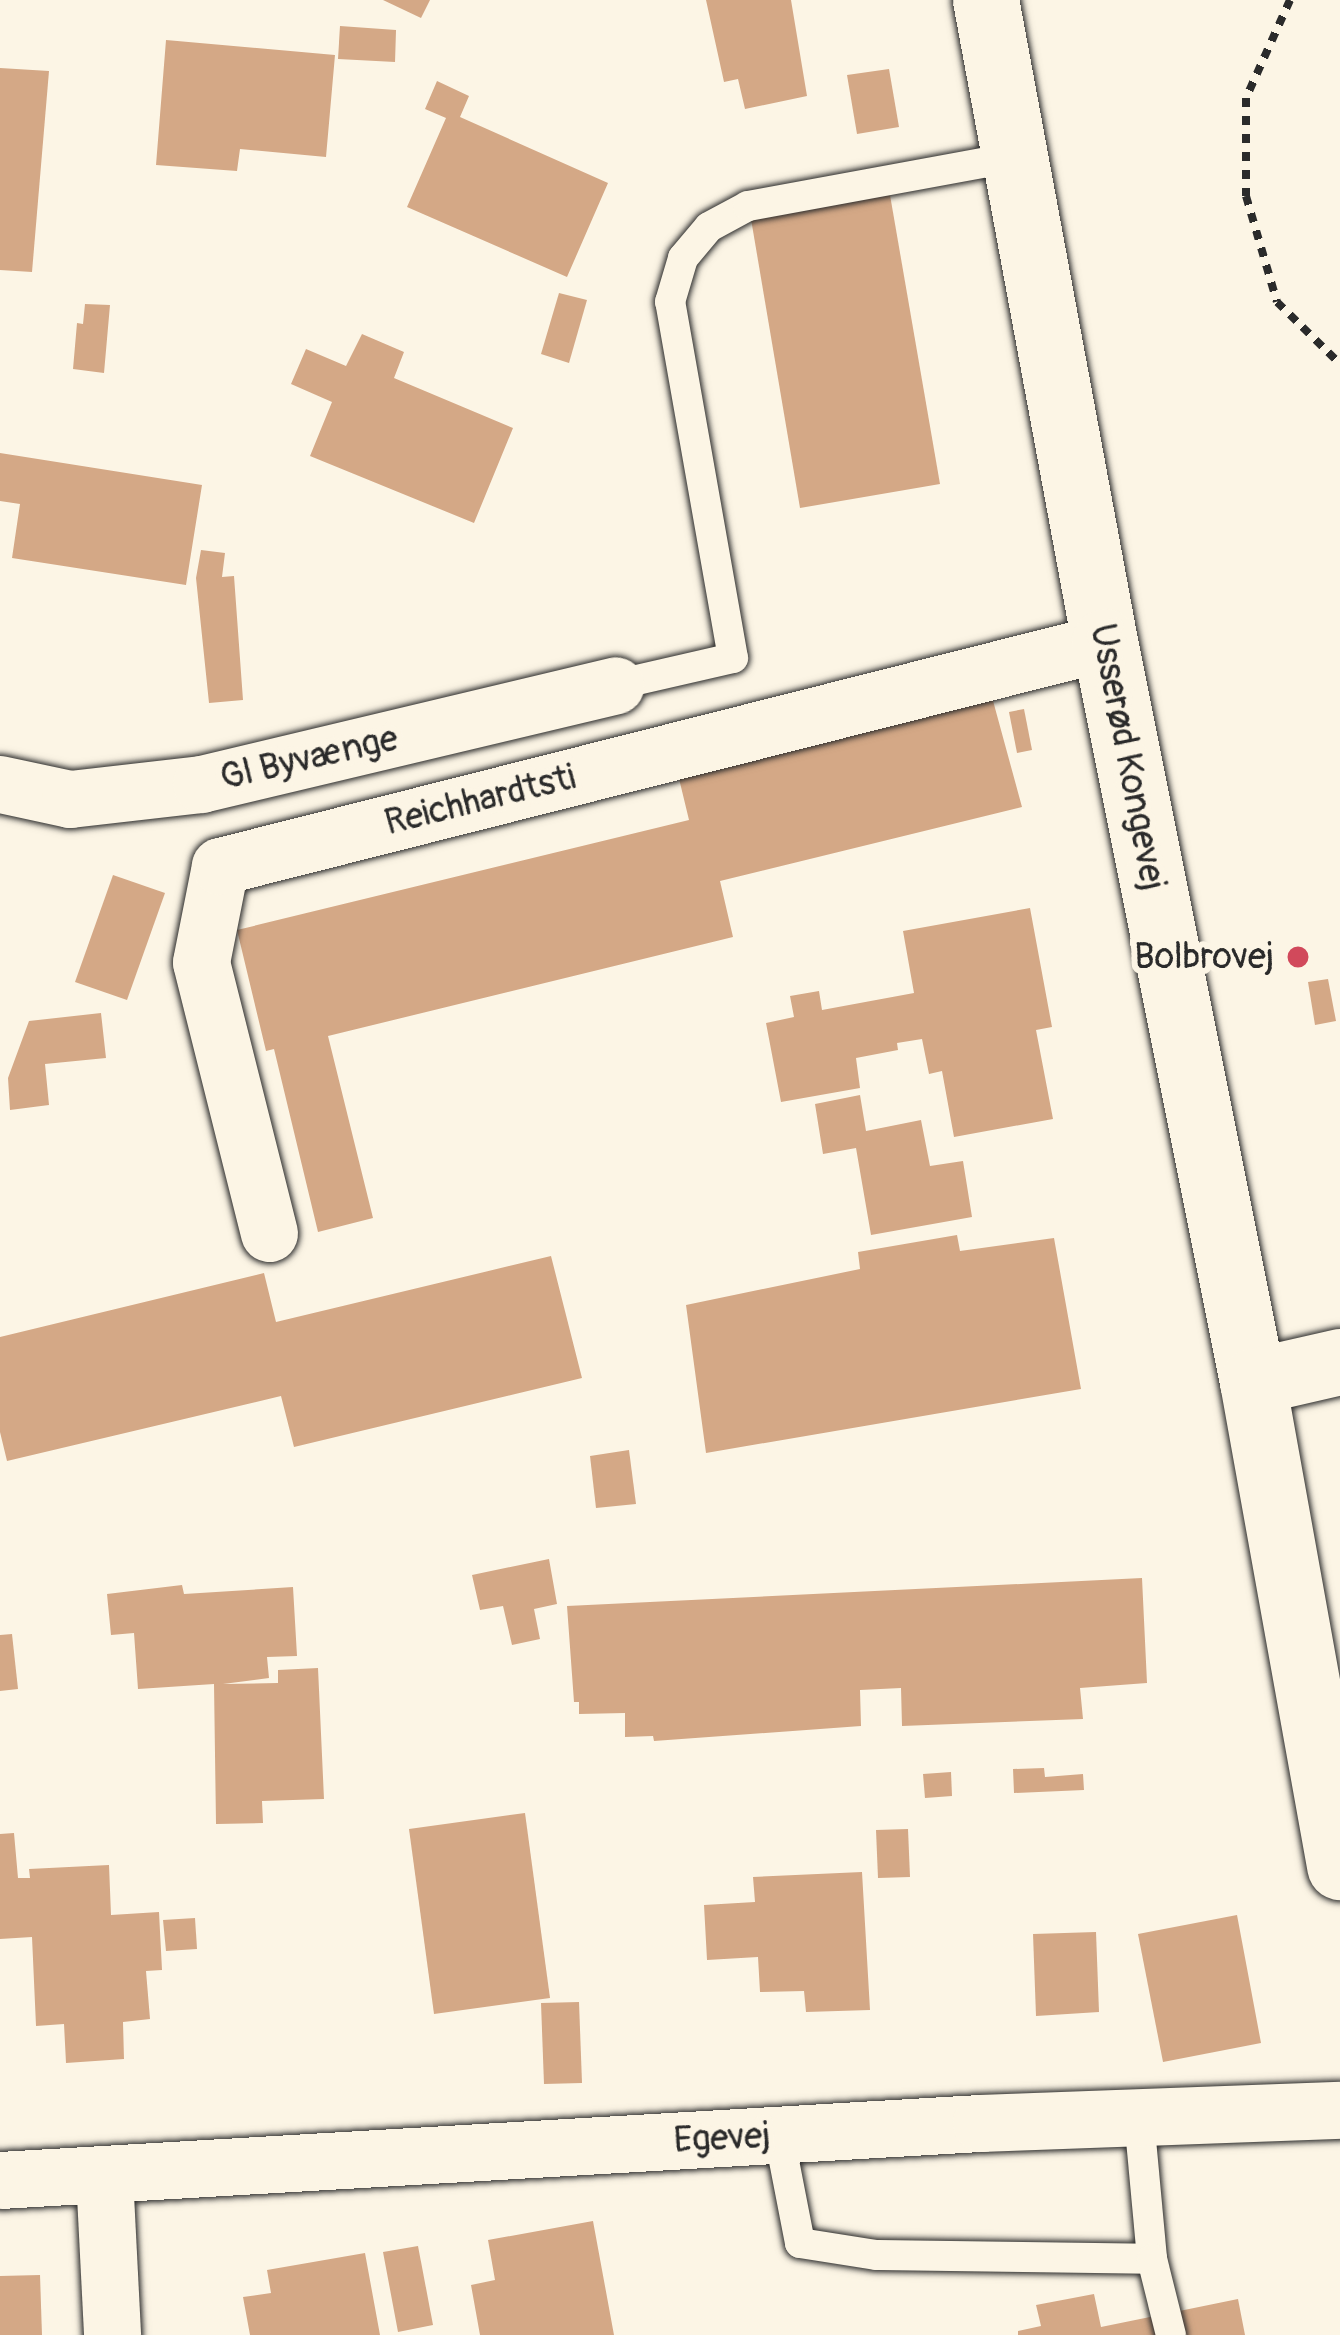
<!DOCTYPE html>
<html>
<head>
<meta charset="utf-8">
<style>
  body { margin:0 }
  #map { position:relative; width:1340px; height:2335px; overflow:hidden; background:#fcf5e5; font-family:Pangolin,sans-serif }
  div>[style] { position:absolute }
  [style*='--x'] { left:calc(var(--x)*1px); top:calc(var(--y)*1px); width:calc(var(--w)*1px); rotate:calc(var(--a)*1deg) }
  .building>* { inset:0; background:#d4a886 }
  .path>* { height:8px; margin-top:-4px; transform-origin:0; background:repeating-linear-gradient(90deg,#2b2b2b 0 9px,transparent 0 18px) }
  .roads { filter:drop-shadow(0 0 3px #2b2b2b) drop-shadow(0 0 3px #2b2b2b) }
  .lane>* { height:30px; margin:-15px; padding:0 15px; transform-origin:15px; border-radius:15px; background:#fcf5e5 }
  .street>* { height:57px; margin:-28.5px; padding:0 28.5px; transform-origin:28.5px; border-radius:28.5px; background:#fcf5e5 }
  .secondary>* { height:66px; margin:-33px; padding:0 33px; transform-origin:33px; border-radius:33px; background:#fcf5e5 }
  .dots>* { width:33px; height:33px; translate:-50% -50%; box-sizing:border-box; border:6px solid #fcf5e5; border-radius:50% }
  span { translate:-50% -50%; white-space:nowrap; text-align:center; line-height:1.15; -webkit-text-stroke:12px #fcf5e5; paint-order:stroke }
  .street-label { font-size:36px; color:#2b2b2b }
  .poi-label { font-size:36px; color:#2b2b2b }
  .right { translate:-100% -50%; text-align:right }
</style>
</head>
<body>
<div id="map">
  <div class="building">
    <i style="clip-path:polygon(383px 0,430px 0,421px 18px)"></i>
    <i style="clip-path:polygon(706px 0,791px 0,807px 96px,745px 109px,738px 79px,724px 82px)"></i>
    <i style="clip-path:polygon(340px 26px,396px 30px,395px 62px,338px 59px)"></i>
    <i style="clip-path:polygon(166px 40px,335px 55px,326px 157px,240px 149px,237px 171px,156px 165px)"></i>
    <i style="clip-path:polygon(0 68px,49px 71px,32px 272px,0 270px)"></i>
    <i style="clip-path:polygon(889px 69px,899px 127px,857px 134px,847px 75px)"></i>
    <i style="clip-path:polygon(437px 81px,469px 96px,460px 117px,608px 183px,567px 277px,407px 207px,446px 118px,425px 109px)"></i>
    <i style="clip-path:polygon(890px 195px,940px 484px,800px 508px,751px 219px)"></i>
    <i style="clip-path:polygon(559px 293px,587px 300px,569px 363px,541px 354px)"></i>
    <i style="clip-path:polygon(85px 304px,110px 305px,104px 373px,73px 369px,77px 323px,83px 324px)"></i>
    <i style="clip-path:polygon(362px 334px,404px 352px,394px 378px,513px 428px,474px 523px,310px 456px,332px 402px,291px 384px,306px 349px,346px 366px)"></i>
    <i style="clip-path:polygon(0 453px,202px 485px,186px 585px,12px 558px,20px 504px,0 501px)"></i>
    <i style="clip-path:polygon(201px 550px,225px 553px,222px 577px,234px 576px,243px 700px,209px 703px,196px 578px)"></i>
    <i style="clip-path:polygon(989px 686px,1022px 807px,720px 881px,733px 937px,328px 1036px,373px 1218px,318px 1232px,274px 1049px,266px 1051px,237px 930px,689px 820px,675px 762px)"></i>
    <i style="clip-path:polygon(1024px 709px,1032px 750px,1017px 753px,1009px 712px)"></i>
    <i style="clip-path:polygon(113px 875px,165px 893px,127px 1000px,75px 982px)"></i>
    <i style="clip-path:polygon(1030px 908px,1052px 1027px,1036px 1030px,1053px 1119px,954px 1137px,942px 1071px,929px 1074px,922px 1039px,897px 1043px,898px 1050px,856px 1058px,860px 1088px,781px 1102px,766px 1023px,794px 1017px,790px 996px,819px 991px,822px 1010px,914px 993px,903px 931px)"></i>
    <i style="clip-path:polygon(1328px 979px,1336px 1021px,1315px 1025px,1308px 982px)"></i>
    <i style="clip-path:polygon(101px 1013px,106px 1058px,45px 1064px,49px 1105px,10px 1110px,8px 1078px,29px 1021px)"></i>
    <i style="clip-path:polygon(860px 1095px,866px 1131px,921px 1120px,930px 1166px,963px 1161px,972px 1217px,871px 1235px,856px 1148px,823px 1154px,815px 1104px)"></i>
    <i style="clip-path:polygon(957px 1235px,960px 1251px,1054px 1238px,1081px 1389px,706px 1453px,686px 1305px,860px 1269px,858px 1252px)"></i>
    <i style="clip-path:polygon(551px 1256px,582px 1378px,294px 1447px,281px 1396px,7px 1461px,0 1432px,0 1337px,264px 1273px,276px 1322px)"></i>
    <i style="clip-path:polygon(629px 1450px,636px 1504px,596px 1508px,590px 1456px)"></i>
    <i style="clip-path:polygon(549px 1559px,557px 1604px,534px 1609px,540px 1639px,512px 1645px,503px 1606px,480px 1610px,472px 1575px)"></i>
    <i style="clip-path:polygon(1142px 1578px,1147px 1683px,1080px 1688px,1083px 1719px,902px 1726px,901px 1688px,860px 1690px,861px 1726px,654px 1741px,653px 1736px,625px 1737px,625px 1713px,579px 1714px,579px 1702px,574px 1702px,567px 1606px)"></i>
    <i style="clip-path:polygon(182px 1585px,184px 1594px,293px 1587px,297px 1656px,267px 1657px,269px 1678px,223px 1684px,278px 1683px,278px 1670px,318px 1668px,324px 1799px,262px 1801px,263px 1823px,216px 1824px,214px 1684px,138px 1689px,134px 1633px,111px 1635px,107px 1594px)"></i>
    <i style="clip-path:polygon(12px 1634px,18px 1689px,0 1691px,0 1635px)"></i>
    <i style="clip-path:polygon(1044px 1768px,1045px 1777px,1083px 1774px,1084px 1790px,1014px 1793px,1013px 1769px)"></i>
    <i style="clip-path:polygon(951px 1772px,952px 1796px,925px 1798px,923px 1774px)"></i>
    <i style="clip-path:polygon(525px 1813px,550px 1998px,434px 2014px,409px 1829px)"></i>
    <i style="clip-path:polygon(908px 1829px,910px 1877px,878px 1878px,876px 1830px)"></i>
    <i style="clip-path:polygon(14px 1833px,18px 1878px,30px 1878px,29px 1869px,109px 1865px,111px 1915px,159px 1912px,162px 1970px,146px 1971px,150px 2019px,123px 2022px,124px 2059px,66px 2063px,64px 2024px,36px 2026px,32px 1937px,0 1939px,0 1834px)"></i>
    <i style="clip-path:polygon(862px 1872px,870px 2010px,806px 2012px,804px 1991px,760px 1992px,758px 1957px,707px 1960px,704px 1905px,755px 1902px,753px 1877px)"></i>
    <i style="clip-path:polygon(1237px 1915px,1261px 2043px,1163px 2062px,1138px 1934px)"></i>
    <i style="clip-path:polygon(195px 1918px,197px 1949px,166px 1951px,163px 1920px)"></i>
    <i style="clip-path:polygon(1096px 1932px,1099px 2012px,1036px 2016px,1033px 1934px)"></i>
    <i style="clip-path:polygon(579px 2002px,582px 2083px,544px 2084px,541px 2003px)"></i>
    <i style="clip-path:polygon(593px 2221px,614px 2335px,480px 2335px,471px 2285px,495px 2280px,488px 2240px)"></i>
    <i style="clip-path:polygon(418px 2246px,433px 2325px,398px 2332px,383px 2252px)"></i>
    <i style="clip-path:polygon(365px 2253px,380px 2335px,250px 2335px,243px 2297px,271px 2293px,267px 2270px)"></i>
    <i style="clip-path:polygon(40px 2275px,42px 2335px,0 2335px,0 2276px)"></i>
    <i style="clip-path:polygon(1094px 2294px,1101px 2327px,1238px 2299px,1245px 2335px,1018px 2335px,1018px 2331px,1041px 2326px,1036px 2305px)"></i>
  </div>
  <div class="path">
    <i style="--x:1290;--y:0;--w:107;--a:114.2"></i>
    <i style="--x:1246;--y:98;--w:98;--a:90"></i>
    <i style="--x:1246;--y:196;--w:110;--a:73.7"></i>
    <i style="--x:1277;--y:302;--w:88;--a:44.5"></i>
  </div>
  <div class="roads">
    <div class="lane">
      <i style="--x:615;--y:685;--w:121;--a:-12.9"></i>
      <i style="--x:733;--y:658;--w:362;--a:-100"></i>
      <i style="--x:670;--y:302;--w:46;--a:-73.5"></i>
      <i style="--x:683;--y:258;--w:40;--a:-50"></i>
      <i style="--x:709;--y:227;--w:44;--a:-28.3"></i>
      <i style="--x:748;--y:206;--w:270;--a:-10.4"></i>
      <i style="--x:1139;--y:2118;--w:142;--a:84.7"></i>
      <i style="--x:779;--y:2135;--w:110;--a:79"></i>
      <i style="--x:800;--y:2243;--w:77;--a:9"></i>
      <i style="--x:876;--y:2255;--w:276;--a:0.8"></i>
      <i style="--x:1152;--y:2259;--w:78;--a:76"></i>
    </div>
    <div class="street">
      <i style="--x:0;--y:784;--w:72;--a:12.1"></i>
      <i style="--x:70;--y:799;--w:132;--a:-6.5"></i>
      <i style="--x:201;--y:784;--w:426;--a:-13.4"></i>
      <i style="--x:269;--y:1233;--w:279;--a:-104.1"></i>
      <i style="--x:201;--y:962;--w:98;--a:-78.8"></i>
      <i style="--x:220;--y:866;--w:913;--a:-14.2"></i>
      <i style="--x:104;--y:2175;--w:160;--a:87.1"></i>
      <i style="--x:0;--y:2180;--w:983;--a:-3.33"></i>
      <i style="--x:981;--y:2123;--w:359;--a:-2.1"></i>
    </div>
    <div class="secondary">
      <i style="--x:986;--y:0;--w:653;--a:79.5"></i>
      <i style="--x:1105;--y:642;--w:755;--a:78.69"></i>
      <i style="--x:1253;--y:1382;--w:493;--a:79.8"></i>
      <i style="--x:1253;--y:1382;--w:89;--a:-12.9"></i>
    </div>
  </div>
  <div class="dots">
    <i style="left:1298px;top:957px;background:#d1495b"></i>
  </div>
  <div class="street-label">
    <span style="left:1128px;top:757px;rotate:79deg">Usserød Kongevej</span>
    <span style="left:309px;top:758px;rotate:-13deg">Gl Byvænge</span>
    <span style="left:480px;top:800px;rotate:-14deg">Reichhardtsti</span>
    <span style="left:722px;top:2138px;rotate:-3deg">Egevej</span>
  </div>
  <div class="poi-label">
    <span class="right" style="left:1274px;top:957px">Bolbrovej</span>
  </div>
</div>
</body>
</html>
